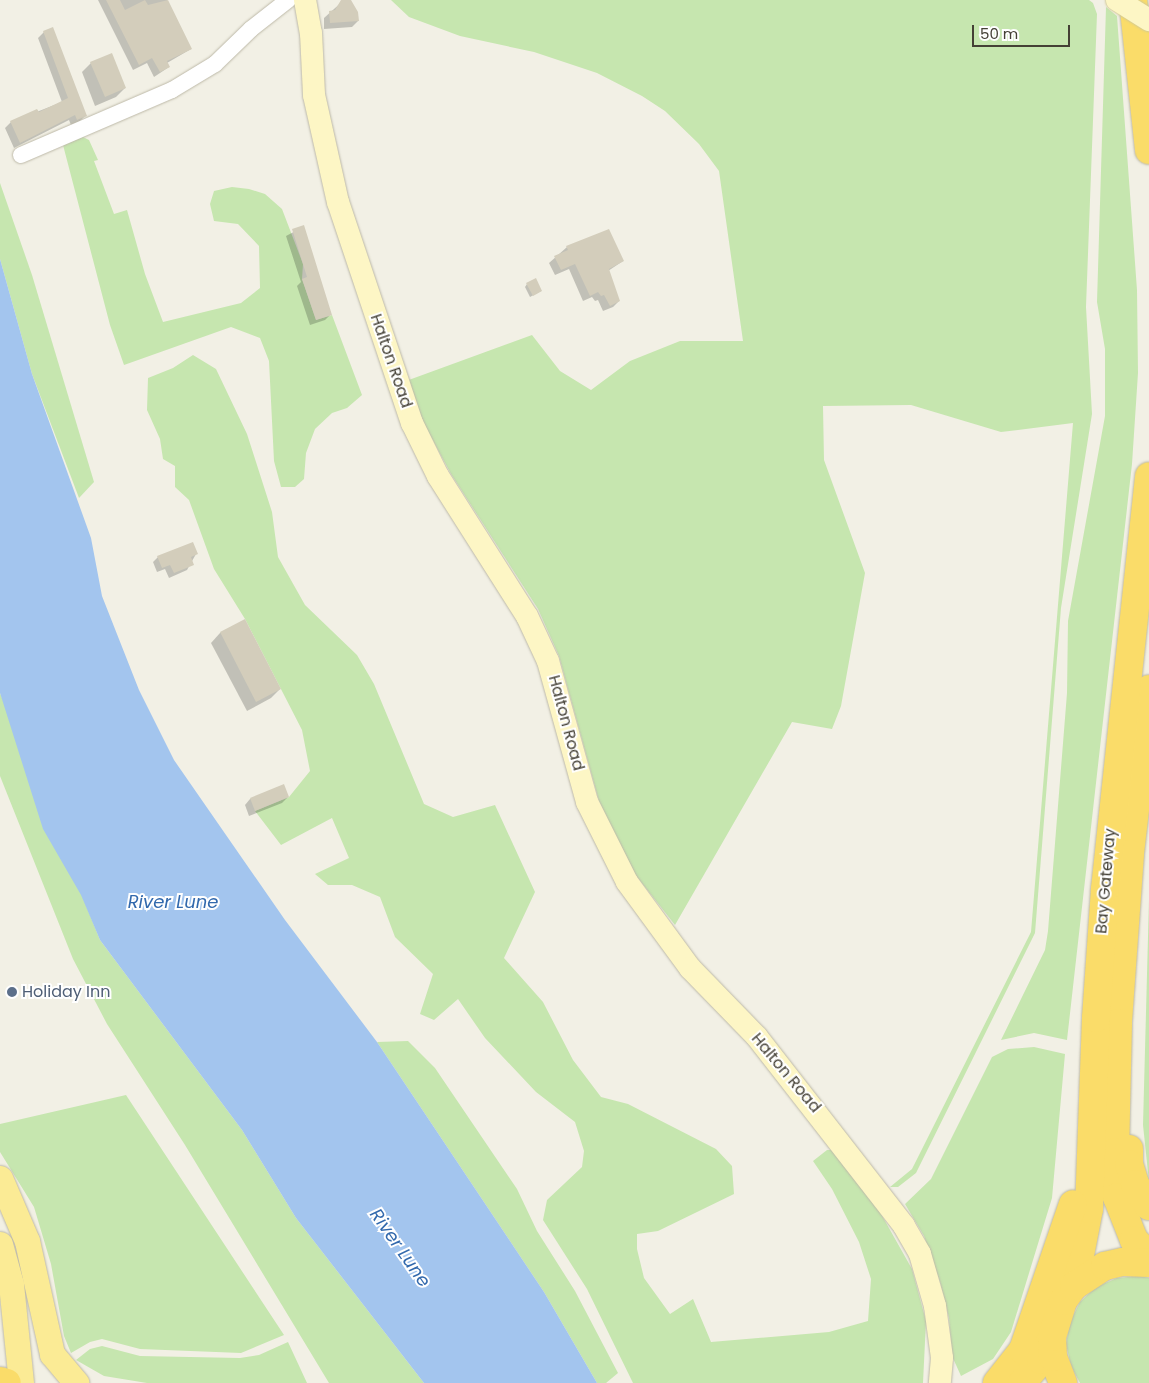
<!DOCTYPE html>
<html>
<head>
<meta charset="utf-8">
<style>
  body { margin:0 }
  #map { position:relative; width:1149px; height:1383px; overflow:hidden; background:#f2f0e5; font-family:Poppins,sans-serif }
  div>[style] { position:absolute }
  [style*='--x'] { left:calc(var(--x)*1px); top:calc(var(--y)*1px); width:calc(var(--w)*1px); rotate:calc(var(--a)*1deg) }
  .green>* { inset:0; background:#c6e6af }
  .water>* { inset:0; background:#a3c5ee }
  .shadow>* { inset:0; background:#0003 }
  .building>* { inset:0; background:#d3cdbb }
  .roads { filter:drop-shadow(0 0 1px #bdb9a8) drop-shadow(0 0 1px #bdb9a8) }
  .street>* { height:16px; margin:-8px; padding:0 8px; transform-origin:8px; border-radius:8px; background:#fff }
  .secondary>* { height:22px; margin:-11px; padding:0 11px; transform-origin:11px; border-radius:11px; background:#fdf6c5 }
  .primary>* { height:25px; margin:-12.5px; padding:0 12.5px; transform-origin:12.5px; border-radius:12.5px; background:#fbeb95 }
  .highway>* { height:28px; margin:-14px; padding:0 14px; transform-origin:14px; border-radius:14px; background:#fadc69 }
  .bridges { filter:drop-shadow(0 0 1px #d1c996) drop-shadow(0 0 1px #d1c996) }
  .secondary-bridge>* { height:22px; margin:-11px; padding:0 11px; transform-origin:11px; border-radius:11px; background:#fdf6c5 }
  .dots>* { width:14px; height:14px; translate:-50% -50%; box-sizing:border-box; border:2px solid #fff; border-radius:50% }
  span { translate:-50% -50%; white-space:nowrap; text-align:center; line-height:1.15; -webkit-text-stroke:4px #fff; paint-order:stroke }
  .street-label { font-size:16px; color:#444035 }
  .service-label { font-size:16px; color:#4e5e75 }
  .left { translate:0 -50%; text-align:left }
  .water-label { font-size:18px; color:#3269ad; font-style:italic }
  .scale { position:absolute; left:972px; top:25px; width:98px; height:22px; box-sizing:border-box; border:2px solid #444035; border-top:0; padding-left:6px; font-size:15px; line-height:18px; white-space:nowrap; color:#444035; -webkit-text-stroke:4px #fff; paint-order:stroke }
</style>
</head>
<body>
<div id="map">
  <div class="green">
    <i style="clip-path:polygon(391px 0,1089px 0,1093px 3px,1097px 14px,1086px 307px,1092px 414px,1061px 608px,1035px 933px,916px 1173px,898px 1187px,890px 1187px,912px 1169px,1031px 932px,1073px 423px,1001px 432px,911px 405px,823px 406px,824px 460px,865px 573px,841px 706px,832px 729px,792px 722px,675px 925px,630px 868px,599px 801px,559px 656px,538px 609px,451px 474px,423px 422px,406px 381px,532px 335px,560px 371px,591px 390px,630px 361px,680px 341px,743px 341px,719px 171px,699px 144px,665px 111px,642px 96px,597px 73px,534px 52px,460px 36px,409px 17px)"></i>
    <i style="clip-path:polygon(1106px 7px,1117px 16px,1137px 290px,1138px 373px,1132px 464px,1067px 1040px,1034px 1033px,1001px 1040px,1045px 950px,1048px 931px,1067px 693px,1068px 621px,1105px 416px,1105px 349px,1097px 302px)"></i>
    <i style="clip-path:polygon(83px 137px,89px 140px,98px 160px,94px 161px,114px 214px,127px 210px,145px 274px,163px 322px,241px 303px,260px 288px,259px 246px,238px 224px,214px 221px,210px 204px,214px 191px,232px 187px,249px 189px,265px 194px,282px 209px,303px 264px,302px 279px,316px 320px,332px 315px,362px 395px,347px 408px,332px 413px,315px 429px,306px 453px,304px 479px,295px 487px,281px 487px,274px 461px,269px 361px,260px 338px,231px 327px,124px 365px,110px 325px,63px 145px)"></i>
    <i style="clip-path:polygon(0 183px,32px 275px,94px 482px,79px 498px,32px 374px,0 259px)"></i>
    <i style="clip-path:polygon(193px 355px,216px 369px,247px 434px,272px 512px,278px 557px,305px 605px,357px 655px,374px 684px,424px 804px,453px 817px,495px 805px,535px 892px,504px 958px,543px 1002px,573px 1060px,601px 1097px,628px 1104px,716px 1149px,732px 1166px,734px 1194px,658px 1231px,637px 1234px,637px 1249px,644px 1278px,670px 1314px,693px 1299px,711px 1342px,829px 1332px,868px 1321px,871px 1279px,859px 1242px,832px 1189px,813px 1161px,827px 1150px,832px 1150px,876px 1205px,912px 1269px,926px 1321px,923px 1383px,633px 1383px,587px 1289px,543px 1220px,547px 1200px,582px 1167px,584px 1151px,575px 1122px,536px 1092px,485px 1038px,458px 999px,434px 1020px,420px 1014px,433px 974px,395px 937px,380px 897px,352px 885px,328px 885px,315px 874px,349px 858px,332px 818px,281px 845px,255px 811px,289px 797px,310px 771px,302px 730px,245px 619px,214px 569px,189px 500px,175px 487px,175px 466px,163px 459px,160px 439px,147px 410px,148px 378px,173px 368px)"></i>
    <i style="clip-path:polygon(0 693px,100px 940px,242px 1130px,296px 1218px,424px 1383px,329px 1383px,185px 1145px,107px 1024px,73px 959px,0 776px)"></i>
    <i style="clip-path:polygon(1149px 899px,1149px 1182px,1143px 1125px)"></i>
    <i style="clip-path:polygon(408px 1041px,435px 1068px,517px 1189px,537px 1231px,575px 1291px,618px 1373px,606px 1383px,597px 1383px,544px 1292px,377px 1042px)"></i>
    <i style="clip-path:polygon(1034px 1047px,1065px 1054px,1052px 1198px,1011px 1332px,993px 1359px,961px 1376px,952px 1356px,949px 1318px,940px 1282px,924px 1236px,905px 1204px,931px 1179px,992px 1057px,1008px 1049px)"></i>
    <i style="clip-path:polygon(126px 1095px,284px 1335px,241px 1353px,140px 1349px,102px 1339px,90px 1342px,71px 1353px,64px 1336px,51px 1264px,34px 1207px,0 1152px,0 1124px)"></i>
    <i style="clip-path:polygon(1139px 1276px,1149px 1278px,1149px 1383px,1080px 1383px,1071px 1366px,1066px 1344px,1070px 1322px,1080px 1302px,1096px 1287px,1117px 1278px)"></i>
    <i style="clip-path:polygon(288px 1342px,307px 1383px,147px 1383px,104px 1376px,76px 1360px,90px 1349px,102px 1346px,140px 1356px,240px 1358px,259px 1355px)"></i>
  </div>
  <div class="water">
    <i style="clip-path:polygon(0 259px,32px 374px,91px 538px,102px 596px,139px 690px,174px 760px,285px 920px,377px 1042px,544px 1292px,597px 1383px,424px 1383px,296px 1218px,242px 1130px,100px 940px,81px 895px,43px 829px,0 693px)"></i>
  </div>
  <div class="shadow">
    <i style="clip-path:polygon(98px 0,167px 0,191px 49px,167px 63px,169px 67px,154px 77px,147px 63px,133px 70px)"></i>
    <i style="clip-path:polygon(344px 0,350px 0,358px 21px,352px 27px,324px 29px,324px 18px)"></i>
    <i style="clip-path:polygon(44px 32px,85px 116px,79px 122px,71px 125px,69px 120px,14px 148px,5px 128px,11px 122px,62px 102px,38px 38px)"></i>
    <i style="clip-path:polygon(91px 63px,125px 88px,116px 97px,95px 106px,82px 72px)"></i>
    <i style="clip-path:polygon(303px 227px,331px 314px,325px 320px,310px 325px,297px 286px,301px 282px,286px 236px)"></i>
    <i style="clip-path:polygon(567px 247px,623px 261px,608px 271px,619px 301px,613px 307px,603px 311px,598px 300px,595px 301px,592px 297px,583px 301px,569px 269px,555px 275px,549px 263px)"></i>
    <i style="clip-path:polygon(527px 284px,541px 291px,530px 297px,525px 287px)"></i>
    <i style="clip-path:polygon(196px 554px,187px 570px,169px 578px,165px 569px,157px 572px,153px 562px,158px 557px)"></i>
    <i style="clip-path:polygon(245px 621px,280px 689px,271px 698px,247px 711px,211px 643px,220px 633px)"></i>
    <i style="clip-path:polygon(288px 797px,282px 803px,249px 816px,245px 805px,250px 799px)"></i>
  </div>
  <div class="building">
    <i style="clip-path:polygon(106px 0,120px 0,125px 10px,145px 0,148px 5px,168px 0,192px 49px,167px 61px,170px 67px,160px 72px,152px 58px,139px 65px)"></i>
    <i style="clip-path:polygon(341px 0,351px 0,358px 12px,359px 21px,330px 23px,329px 11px,335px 10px)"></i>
    <i style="clip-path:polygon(53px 27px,87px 116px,77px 120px,75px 115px,20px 143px,10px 121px,37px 109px,39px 112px,68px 98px,43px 31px)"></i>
    <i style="clip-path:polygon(112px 53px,126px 88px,105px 97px,90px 62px)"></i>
    <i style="clip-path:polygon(304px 225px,332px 315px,316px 320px,302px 279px,307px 277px,292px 229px)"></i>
    <i style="clip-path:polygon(609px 229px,624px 261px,609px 269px,620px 301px,610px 306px,604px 295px,601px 296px,598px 292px,590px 296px,575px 264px,561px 270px,554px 256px,568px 250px,566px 246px)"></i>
    <i style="clip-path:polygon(536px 278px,542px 291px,533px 296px,526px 283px)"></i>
    <i style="clip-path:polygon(193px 542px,198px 554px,191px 557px,194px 565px,174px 573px,170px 565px,162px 568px,157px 556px)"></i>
    <i style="clip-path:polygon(245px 619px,281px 689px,256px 702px,220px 632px)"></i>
    <i style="clip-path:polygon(284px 784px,289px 797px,255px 811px,250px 798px)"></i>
  </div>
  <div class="roads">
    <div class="street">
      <i style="--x:21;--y:155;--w:164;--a:-23.3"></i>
      <i style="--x:172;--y:90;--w:50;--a:-31.2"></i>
      <i style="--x:215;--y:64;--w:50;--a:-44.2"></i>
      <i style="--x:251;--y:29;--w:47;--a:-38.1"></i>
    </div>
    <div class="secondary">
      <i style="--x:305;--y:0;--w:34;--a:80"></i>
      <i style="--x:311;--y:33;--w:62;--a:87.2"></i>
      <i style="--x:314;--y:95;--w:110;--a:77.4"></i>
      <i style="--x:338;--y:202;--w:233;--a:71.5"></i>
      <i style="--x:412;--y:423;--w:59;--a:63.9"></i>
      <i style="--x:438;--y:476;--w:166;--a:57.6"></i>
      <i style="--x:527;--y:616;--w:50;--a:65"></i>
      <i style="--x:548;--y:661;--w:146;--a:74.5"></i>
      <i style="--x:587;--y:802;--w:89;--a:63.4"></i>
      <i style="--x:627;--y:882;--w:107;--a:53.8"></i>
      <i style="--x:690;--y:968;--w:96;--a:45.8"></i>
      <i style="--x:757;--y:1037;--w:239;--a:52.1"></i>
      <i style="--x:904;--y:1226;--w:32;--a:60"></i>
      <i style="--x:920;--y:1254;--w:54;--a:73.9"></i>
      <i style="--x:935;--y:1306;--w:52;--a:82.3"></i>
      <i style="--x:942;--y:1358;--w:25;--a:95"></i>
    </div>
    <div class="primary">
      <i style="--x:0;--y:1178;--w:69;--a:66.8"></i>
      <i style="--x:27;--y:1241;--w:116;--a:77.5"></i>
      <i style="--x:52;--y:1354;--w:38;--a:50"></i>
      <i style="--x:0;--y:1244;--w:41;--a:74.6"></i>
      <i style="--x:11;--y:1284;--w:100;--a:84.2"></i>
    </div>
    <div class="highway">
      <i style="--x:1133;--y:0;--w:151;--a:83.9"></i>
      <i style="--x:1149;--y:689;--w:166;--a:96.6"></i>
      <i style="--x:1130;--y:854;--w:169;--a:94.1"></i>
      <i style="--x:1118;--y:1023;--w:129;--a:91.3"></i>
      <i style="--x:1115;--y:1152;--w:45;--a:87.5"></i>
      <i style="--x:1117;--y:1197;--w:46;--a:68.4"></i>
      <i style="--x:1134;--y:1240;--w:21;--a:45"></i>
      <i style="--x:1129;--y:1149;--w:15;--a:90"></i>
      <i style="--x:1129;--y:1164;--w:21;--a:73"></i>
      <i style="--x:1135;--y:1184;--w:26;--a:58"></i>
      <i style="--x:1074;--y:1286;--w:78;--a:-79"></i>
      <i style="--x:1089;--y:1209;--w:191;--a:-87.9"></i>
      <i style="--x:1096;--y:1018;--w:129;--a:-86"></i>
      <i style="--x:1105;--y:889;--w:415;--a:-83.9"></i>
      <i style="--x:0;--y:1381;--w:7;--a:16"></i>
      <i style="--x:997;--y:1383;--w:42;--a:-51.8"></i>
      <i style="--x:1023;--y:1350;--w:154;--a:-71.1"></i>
      <i style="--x:1022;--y:1383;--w:30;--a:-50"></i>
      <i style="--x:1041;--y:1360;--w:25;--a:-64"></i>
      <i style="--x:1063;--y:1383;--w:28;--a:-111"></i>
      <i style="--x:1053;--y:1357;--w:20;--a:-93"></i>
      <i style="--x:1052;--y:1337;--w:38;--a:-73"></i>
      <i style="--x:1063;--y:1301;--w:19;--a:-54"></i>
      <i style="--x:1074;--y:1286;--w:37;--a:-33"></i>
      <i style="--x:1105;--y:1266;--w:18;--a:-13"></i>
      <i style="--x:1123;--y:1262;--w:26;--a:2"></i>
    </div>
  </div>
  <div class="bridges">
    <div class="secondary-bridge">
      <i style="--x:1117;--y:0;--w:38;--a:32"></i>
    </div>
  </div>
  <div class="dots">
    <i style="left:12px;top:992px;background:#5c6f8a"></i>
  </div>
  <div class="street-label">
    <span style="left:391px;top:361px;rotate:71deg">Halton Road</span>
    <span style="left:566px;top:723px;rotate:75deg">Halton Road</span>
    <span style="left:1106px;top:881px;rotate:-85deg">Bay Gateway</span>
    <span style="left:786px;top:1073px;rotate:50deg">Halton Road</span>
  </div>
  <div class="service-label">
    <span class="left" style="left:22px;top:992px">Holiday Inn</span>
  </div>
  <div class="water-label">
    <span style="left:173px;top:902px">River Lune</span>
    <span style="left:400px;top:1248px;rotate:55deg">River Lune</span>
  </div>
  <div class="scale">50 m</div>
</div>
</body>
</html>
